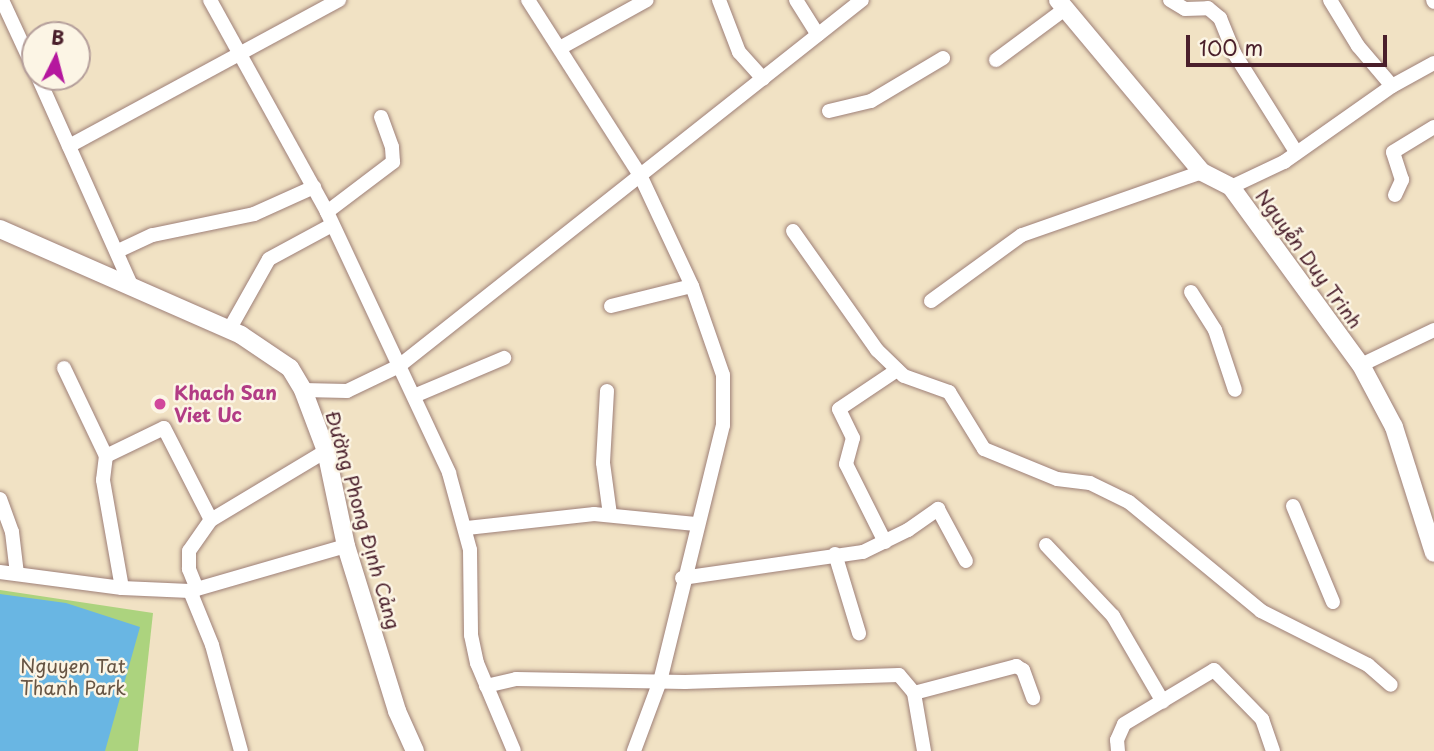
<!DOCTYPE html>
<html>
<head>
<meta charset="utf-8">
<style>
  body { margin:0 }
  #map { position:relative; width:1434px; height:751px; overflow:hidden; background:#f1e2c4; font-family:"Playpen Sans",sans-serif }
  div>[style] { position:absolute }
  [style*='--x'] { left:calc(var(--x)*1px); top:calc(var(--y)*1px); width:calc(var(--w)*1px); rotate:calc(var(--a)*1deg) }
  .green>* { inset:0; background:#acd37e }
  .water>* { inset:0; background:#69b6e3 }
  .roads { filter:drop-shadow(0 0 2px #9e8078) drop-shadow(0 0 2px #9e8078) }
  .minor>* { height:14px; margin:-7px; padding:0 7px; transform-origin:7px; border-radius:7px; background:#fff }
  .tertiary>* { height:18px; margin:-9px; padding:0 9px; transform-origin:9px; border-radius:9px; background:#fff }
  .dots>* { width:19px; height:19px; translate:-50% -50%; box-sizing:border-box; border:4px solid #fcf5e5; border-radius:50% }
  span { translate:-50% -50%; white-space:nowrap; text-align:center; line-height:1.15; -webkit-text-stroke:5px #fcf5e5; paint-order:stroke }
  .street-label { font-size:19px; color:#4a1f2b }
  .hotel-label { font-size:19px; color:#b23c85; font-weight:700 }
  .left { translate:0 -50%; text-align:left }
  .park-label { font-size:19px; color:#675544 }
  .north { position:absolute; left:21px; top:21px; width:70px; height:70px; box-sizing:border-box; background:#fcf5e5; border:2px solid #b59f9b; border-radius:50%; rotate:6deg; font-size:19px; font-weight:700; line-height:28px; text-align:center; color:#4a1f2b }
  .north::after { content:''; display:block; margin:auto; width:24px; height:32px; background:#b5179e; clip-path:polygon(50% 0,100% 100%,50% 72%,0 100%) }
  .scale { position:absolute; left:1186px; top:35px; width:201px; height:32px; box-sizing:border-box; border:4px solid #4a1f2b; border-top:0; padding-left:9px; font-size:21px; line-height:24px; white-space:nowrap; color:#4a1f2b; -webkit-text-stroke:5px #fcf5e5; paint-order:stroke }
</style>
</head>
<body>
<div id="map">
  <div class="green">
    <i style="clip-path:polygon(0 590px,153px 613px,138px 751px,0 751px)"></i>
  </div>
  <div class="water">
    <i style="clip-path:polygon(0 594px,66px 603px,140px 627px,105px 751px,0 751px)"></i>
  </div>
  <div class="roads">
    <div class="minor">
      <i style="--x:2;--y:0;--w:78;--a:65.1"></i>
      <i style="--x:210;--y:0;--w:242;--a:61.1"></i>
      <i style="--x:327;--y:212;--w:288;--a:64.9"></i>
      <i style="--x:449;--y:473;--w:80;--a:74.7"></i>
      <i style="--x:470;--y:550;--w:85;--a:89.3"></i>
      <i style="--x:471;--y:635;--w:29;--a:78"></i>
      <i style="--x:477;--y:663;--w:95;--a:67.2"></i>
      <i style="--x:528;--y:0;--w:208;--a:57.4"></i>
      <i style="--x:640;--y:175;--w:123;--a:64.9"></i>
      <i style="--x:692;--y:286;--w:94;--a:70.8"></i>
      <i style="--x:723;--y:375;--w:50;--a:90"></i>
      <i style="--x:723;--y:425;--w:264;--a:103.8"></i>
      <i style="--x:660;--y:681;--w:75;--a:110.4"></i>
      <i style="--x:719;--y:0;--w:56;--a:69"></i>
      <i style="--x:739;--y:52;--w:36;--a:48"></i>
      <i style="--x:796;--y:0;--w:41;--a:57.8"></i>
      <i style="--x:1170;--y:0;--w:17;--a:31"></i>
      <i style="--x:1185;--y:9;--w:23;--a:-2"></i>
      <i style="--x:1208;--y:8;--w:16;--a:40"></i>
      <i style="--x:1220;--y:18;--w:38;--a:68"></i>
      <i style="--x:1234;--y:53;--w:117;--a:57.9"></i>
      <i style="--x:1330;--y:0;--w:54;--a:58.7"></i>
      <i style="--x:1358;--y:46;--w:52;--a:49.6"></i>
      <i style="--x:1433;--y:0;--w:2;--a:63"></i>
      <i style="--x:560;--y:48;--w:99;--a:-28.9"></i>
      <i style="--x:996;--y:60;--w:86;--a:-36.5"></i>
      <i style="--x:38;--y:77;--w:232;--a:65.9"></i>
      <i style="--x:829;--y:111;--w:43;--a:-13.4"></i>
      <i style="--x:871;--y:101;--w:84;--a:-30.8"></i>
      <i style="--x:69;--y:146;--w:307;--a:-28.4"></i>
      <i style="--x:1231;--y:187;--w:59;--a:-25.3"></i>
      <i style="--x:1284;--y:162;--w:132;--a:-35.1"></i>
      <i style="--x:1392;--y:86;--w:48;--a:-28.7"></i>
      <i style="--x:1395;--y:195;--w:17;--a:-65"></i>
      <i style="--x:1402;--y:180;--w:29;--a:-108"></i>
      <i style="--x:1393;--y:152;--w:48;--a:-31.4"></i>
      <i style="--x:327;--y:212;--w:83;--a:-37.1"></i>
      <i style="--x:393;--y:162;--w:15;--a:-94"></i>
      <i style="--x:392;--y:147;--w:32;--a:-110"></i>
      <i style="--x:793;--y:231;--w:146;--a:54.8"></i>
      <i style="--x:877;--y:350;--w:37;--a:44"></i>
      <i style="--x:904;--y:376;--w:48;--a:19.6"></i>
      <i style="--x:949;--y:392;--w:67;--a:58.4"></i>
      <i style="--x:984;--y:449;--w:79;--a:22.3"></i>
      <i style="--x:1057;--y:479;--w:33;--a:7"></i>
      <i style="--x:1090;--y:483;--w:43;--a:26"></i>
      <i style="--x:1129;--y:502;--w:171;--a:39.5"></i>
      <i style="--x:1261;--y:611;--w:120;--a:26.8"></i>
      <i style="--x:1368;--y:665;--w:30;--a:41"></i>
      <i style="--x:118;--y:251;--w:38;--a:-25"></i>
      <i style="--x:153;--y:235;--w:103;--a:-11.7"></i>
      <i style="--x:254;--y:214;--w:66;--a:-24.2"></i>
      <i style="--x:1191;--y:292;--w:45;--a:57.7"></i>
      <i style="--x:1215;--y:330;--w:63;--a:71.6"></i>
      <i style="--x:931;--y:301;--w:112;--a:-36"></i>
      <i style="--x:1022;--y:235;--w:191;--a:-19.3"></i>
      <i style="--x:611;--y:306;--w:83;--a:-13.9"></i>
      <i style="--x:229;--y:330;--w:81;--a:-60.6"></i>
      <i style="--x:269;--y:259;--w:72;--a:-28.4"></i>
      <i style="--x:1361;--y:365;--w:81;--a:-25.6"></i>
      <i style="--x:64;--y:368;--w:98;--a:64.5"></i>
      <i style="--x:303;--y:390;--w:44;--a:1.3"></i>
      <i style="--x:347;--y:391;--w:58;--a:-25.7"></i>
      <i style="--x:399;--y:366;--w:590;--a:-38.33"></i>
      <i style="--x:607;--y:391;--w:72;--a:93.2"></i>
      <i style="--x:603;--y:463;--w:52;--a:82.3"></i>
      <i style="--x:414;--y:396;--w:98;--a:-22.9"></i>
      <i style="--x:0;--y:499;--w:35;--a:70"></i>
      <i style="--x:12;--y:532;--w:42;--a:83.2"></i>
      <i style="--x:1293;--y:506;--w:104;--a:67.4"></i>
      <i style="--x:467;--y:528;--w:128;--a:-6.3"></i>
      <i style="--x:594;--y:514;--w:102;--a:5.6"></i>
      <i style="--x:885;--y:542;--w:87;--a:-116.6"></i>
      <i style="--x:846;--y:464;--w:27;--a:-75"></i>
      <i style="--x:853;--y:438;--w:32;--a:-116"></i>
      <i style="--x:839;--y:409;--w:70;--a:-33.9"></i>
      <i style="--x:1046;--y:545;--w:98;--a:46.7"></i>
      <i style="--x:1113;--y:616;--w:99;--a:59.8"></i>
      <i style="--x:835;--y:554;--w:83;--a:73.1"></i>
      <i style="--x:0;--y:572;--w:123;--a:7.5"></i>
      <i style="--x:122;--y:588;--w:68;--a:2.5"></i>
      <i style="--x:190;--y:591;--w:162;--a:-16.1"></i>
      <i style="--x:682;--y:578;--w:183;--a:-8.2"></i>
      <i style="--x:863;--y:552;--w:50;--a:-26.1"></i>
      <i style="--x:908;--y:530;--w:37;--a:-35"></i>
      <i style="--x:938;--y:509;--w:59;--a:61.7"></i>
      <i style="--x:122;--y:588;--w:110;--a:-100"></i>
      <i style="--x:103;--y:480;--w:24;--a:-83"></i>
      <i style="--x:106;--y:456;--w:64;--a:-25.8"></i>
      <i style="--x:164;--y:428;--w:103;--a:62.9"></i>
      <i style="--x:197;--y:589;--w:22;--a:-112"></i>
      <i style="--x:189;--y:569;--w:18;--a:-90"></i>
      <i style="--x:189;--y:551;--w:38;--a:-55"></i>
      <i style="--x:211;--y:520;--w:134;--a:-31"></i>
      <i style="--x:190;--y:591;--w:58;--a:67.8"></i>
      <i style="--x:212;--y:645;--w:110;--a:74.7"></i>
      <i style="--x:486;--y:686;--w:31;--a:-13"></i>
      <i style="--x:516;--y:679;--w:169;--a:1"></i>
      <i style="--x:685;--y:682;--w:214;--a:-1.9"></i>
      <i style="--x:899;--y:675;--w:23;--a:50"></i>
      <i style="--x:914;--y:693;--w:59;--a:80.2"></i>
      <i style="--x:914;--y:693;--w:106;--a:-14.8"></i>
      <i style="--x:1016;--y:666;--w:8;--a:30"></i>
      <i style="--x:1023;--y:670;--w:30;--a:70"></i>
      <i style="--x:1118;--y:751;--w:11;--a:-95"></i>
      <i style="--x:1117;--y:740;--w:17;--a:-66"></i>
      <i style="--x:1124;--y:724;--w:105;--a:-31"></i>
      <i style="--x:1214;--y:670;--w:69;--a:45.6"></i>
      <i style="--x:1262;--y:719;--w:34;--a:71"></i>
    </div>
    <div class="tertiary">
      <i style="--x:1058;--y:0;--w:224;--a:50.1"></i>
      <i style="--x:1202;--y:172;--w:33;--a:27"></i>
      <i style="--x:1231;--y:187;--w:220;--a:53.9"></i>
      <i style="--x:1361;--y:365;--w:70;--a:62"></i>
      <i style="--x:1394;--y:427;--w:132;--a:72.4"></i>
      <i style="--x:0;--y:229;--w:263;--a:23.7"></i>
      <i style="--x:241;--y:335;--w:59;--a:34"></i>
      <i style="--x:290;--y:368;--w:26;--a:59"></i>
      <i style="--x:303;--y:390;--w:65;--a:69.3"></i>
      <i style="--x:326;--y:451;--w:97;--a:78.1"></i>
      <i style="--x:346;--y:546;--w:173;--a:72.8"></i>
      <i style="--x:397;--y:711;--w:44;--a:65.8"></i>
    </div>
  </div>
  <div class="dots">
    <i style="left:160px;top:404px;background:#d1479c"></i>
  </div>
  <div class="street-label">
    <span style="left:1309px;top:259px;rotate:54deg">Nguyễn Duy Trinh</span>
    <span style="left:363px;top:520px;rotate:74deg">Đường Phong Định Cảng</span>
  </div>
  <div class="hotel-label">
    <span class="left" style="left:174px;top:404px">Khach San<br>Viet Uc</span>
  </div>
  <div class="park-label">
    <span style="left:73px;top:677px">Nguyen Tat<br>Thanh Park</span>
  </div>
  <div class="north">B</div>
  <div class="scale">100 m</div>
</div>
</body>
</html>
